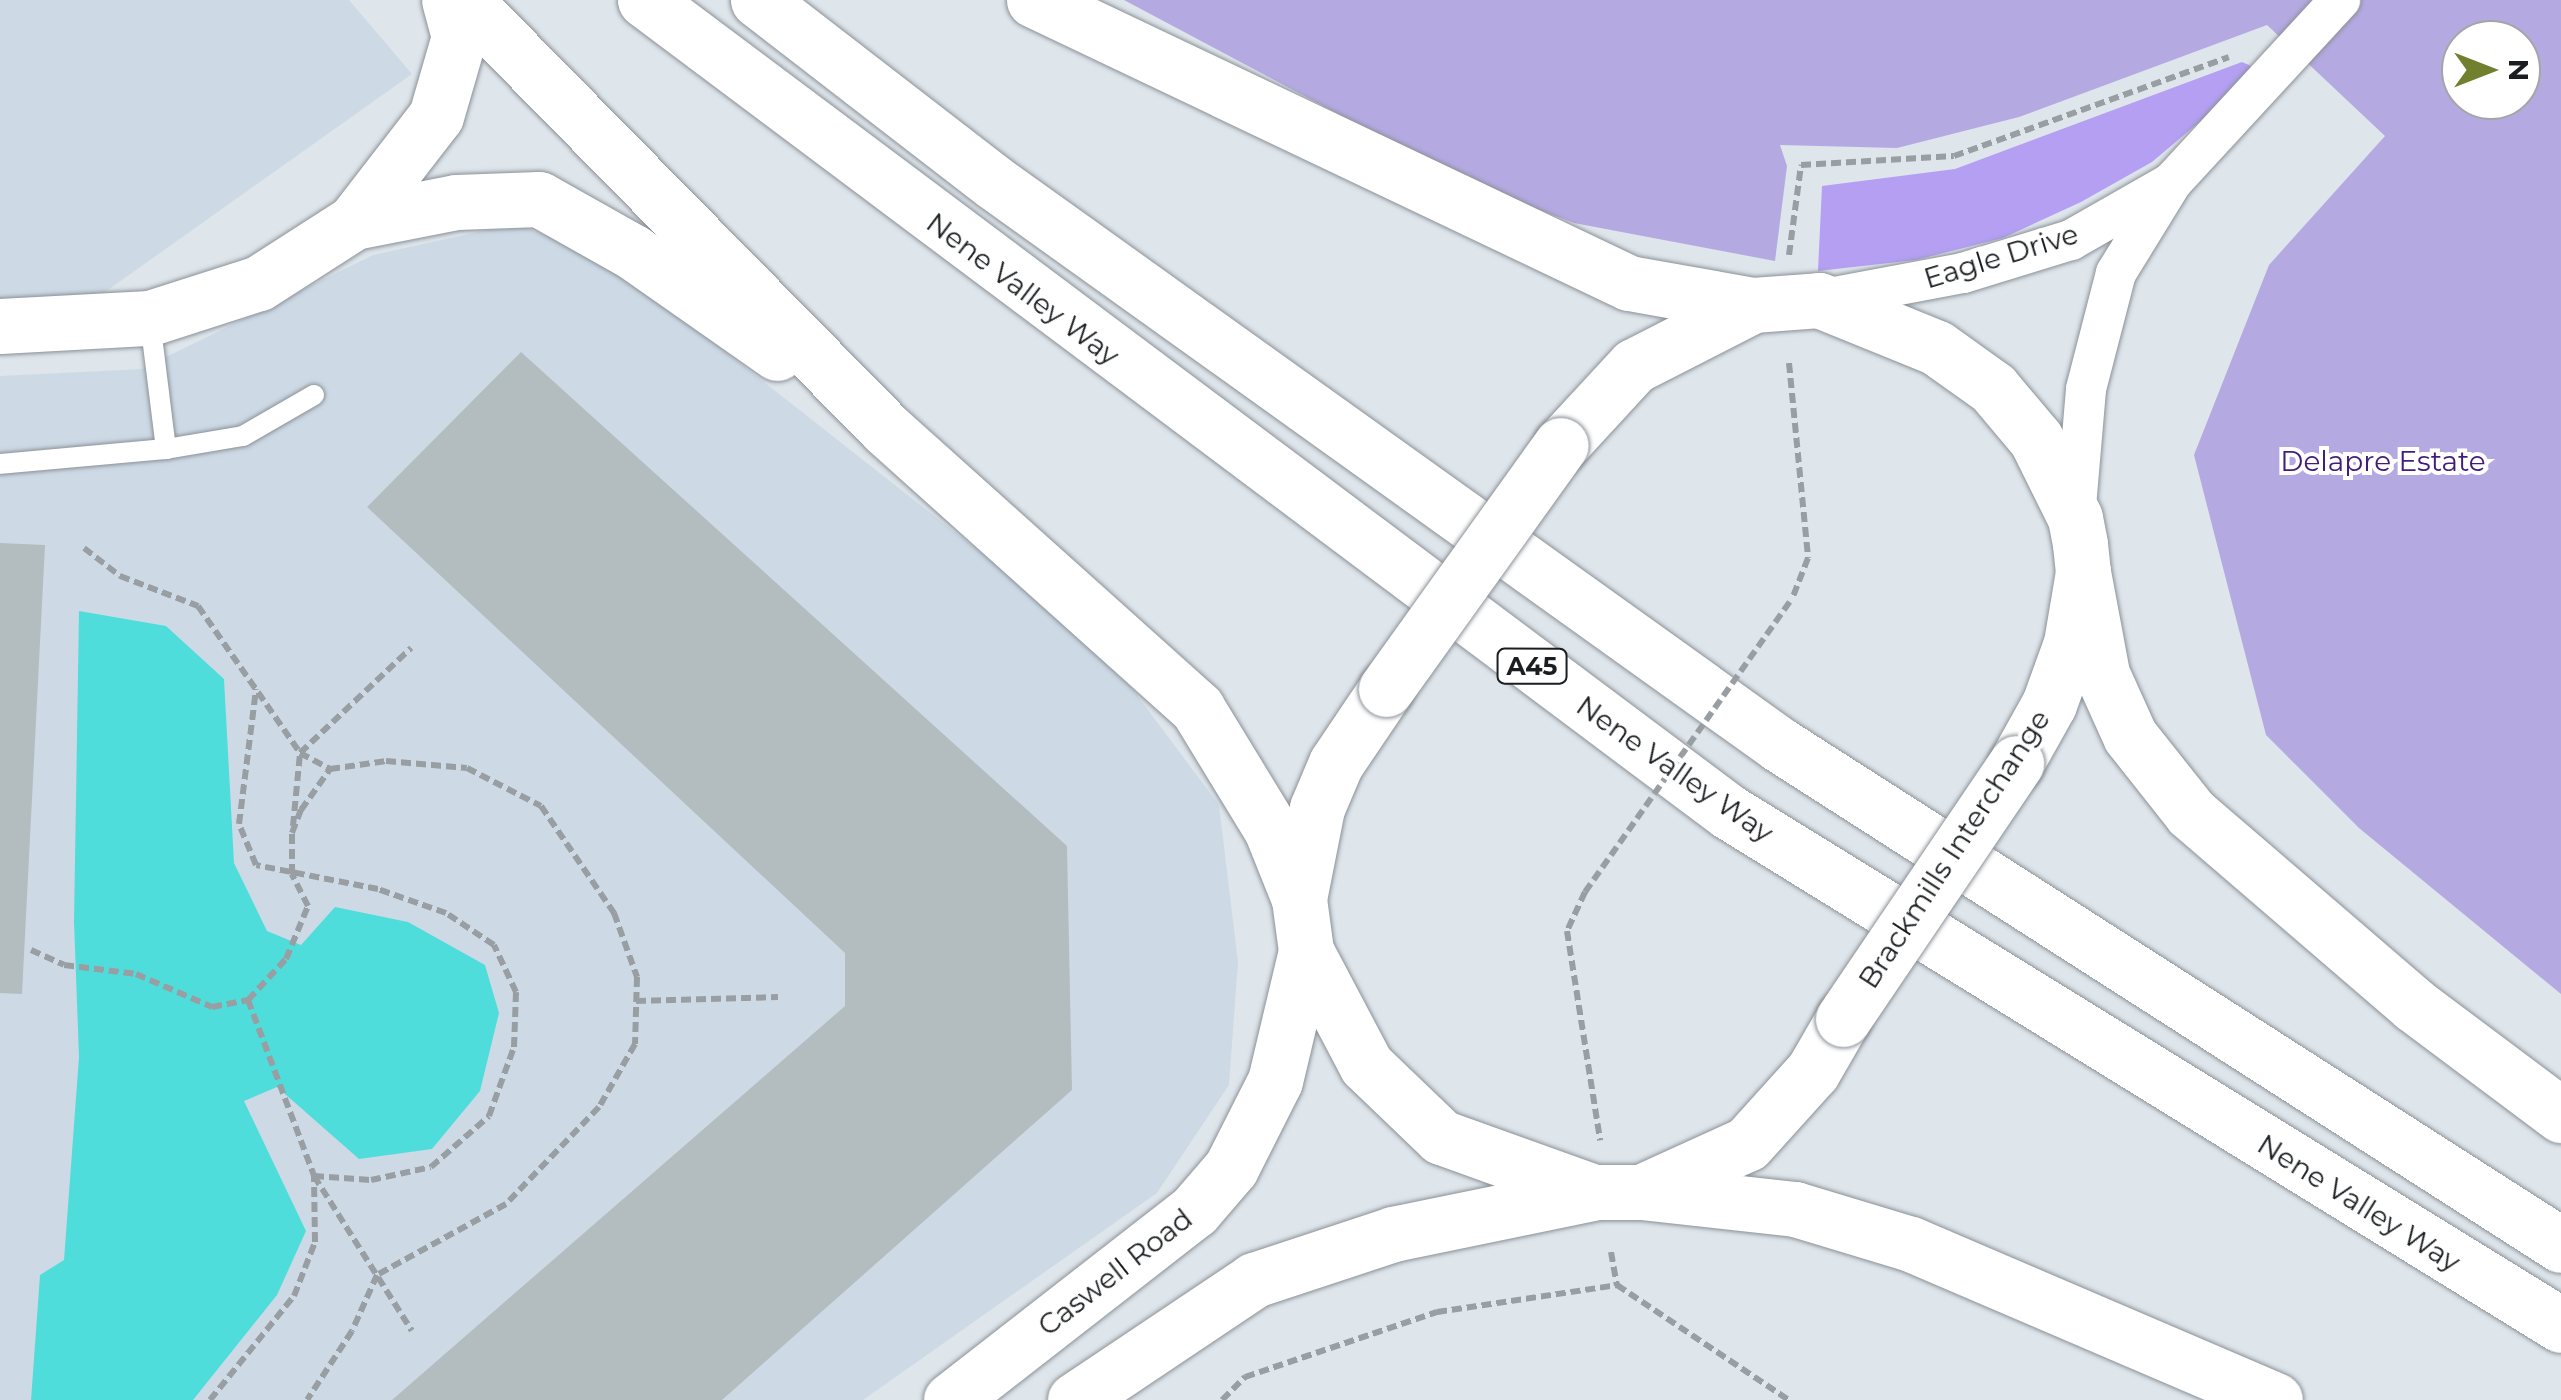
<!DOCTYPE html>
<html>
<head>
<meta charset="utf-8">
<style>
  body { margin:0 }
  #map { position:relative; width:2561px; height:1400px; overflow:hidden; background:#dee5eb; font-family:Montserrat,sans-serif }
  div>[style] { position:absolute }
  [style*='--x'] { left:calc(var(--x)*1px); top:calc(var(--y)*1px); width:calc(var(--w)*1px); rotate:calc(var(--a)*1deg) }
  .built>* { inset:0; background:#cddae6 }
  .green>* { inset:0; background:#b5a9e2 }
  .forest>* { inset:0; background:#b49ff3 }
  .water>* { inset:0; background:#4fdddb }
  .building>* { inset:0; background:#b3bcbf }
  .path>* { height:6px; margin-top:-3px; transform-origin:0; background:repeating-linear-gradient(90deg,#999ea3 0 10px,transparent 0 15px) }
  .roads { filter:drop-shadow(0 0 2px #8b9197) drop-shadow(0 0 2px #8b9197) }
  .lane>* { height:20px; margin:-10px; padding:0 10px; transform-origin:10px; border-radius:10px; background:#fff }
  .street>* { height:40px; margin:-20px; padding:0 20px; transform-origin:20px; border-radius:20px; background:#fff }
  .secondary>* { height:55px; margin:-27.5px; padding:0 27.5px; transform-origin:27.5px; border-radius:27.5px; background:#fff }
  .highway>* { height:55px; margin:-27.5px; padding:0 27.5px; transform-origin:27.5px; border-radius:27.5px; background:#fff }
  .path-bridge>* { height:6px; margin-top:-3px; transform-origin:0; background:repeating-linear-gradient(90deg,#999ea3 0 10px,transparent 0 15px) }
  .bridges { filter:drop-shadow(0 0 2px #8b9197) drop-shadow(0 0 2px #8b9197) }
  .secondary-bridge>* { height:55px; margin:-27.5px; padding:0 27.5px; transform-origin:27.5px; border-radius:27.5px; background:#fff }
  span { translate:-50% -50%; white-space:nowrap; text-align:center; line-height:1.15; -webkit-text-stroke:8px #fff; paint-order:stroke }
  .shield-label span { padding:2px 8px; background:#fff; border:2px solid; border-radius:8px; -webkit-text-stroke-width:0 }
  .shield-label { font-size:25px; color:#1b1e20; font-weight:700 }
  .street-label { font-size:28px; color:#1b1e20 }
  .park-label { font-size:28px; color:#411c7c }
  .north { position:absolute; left:2441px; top:20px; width:100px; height:100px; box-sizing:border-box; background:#fff; border:2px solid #a4a5a6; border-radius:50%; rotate:90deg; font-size:28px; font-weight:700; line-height:40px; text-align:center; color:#1b1e20 }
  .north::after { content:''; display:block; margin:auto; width:35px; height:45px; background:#71802e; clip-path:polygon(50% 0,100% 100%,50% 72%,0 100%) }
</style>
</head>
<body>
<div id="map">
  <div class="built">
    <i style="clip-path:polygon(0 0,349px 0,412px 74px,98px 297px,0 301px)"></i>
    <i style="clip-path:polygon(515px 224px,606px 258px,1101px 647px,1219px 805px,1238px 962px,1229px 1085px,1157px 1193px,863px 1400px,0 1400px,0 376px,142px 369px,373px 255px)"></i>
  </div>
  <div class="green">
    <i style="clip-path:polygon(evenodd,1124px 0,2561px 0,2561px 994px,2359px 828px,2266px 735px,2194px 455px,2269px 265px,2385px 136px,2267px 25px,2019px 117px,1897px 148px,1780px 145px,1787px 166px,1775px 261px,1574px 223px,1470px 184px,1124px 0,2461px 40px,2521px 40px,2521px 100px,2461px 100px,2461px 40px)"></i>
  </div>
  <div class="forest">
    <i style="clip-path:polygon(2242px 62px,2251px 66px,2248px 81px,2152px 162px,2081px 202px,2003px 238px,1916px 260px,1818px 271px,1822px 186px,1955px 169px)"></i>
  </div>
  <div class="water">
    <i style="clip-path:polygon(79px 611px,166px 626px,224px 679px,234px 863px,267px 931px,301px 945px,335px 907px,408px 922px,485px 965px,499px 1013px,480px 1091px,432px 1149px,359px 1159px,277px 1087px,244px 1101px,306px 1231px,277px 1295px,193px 1400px,31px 1400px,40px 1275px,64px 1260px,79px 1057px,74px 922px)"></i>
  </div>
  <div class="building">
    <i style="clip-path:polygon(521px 352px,1067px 846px,1072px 1090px,722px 1400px,392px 1400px,845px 1006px,845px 953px,367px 507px)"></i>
    <i style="clip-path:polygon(0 543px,45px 545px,22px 994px,0 993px)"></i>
  </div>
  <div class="path">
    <i style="--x:1789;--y:255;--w:91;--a:-82.4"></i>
    <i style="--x:1801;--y:165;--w:153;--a:-3.4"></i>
    <i style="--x:1954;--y:156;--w:292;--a:-19.8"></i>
    <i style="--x:1789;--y:363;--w:196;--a:84.4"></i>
    <i style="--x:1808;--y:558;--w:44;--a:111.3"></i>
    <i style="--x:84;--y:548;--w:46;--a:37.9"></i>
    <i style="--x:120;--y:576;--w:84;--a:21"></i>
    <i style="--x:198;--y:606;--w:179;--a:55.2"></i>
    <i style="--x:300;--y:753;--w:34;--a:28"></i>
    <i style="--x:293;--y:826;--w:73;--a:-84.5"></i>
    <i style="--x:300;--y:753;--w:153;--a:-43.4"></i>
    <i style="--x:1585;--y:892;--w:43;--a:114.8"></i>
    <i style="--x:1567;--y:931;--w:212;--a:81"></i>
    <i style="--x:31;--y:950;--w:36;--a:24"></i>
    <i style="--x:64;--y:965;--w:73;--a:7.1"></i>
    <i style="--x:136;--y:974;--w:83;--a:23.5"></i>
    <i style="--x:212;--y:1007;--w:37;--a:-11"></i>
    <i style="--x:248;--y:1000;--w:56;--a:-47.2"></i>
    <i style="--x:286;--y:959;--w:57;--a:-67.5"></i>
    <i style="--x:308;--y:906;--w:36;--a:-117"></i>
    <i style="--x:292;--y:874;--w:41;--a:-90"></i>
    <i style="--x:292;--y:833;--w:25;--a:-69"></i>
    <i style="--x:301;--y:810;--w:50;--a:-54.7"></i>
    <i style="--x:330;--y:769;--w:57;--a:-8.1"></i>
    <i style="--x:386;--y:761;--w:81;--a:4.9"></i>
    <i style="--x:467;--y:768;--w:83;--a:27.2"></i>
    <i style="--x:541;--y:806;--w:130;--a:55.7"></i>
    <i style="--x:614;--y:913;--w:68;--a:70.2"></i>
    <i style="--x:637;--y:977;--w:67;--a:91.7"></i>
    <i style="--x:635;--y:1044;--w:73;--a:119.7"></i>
    <i style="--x:599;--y:1107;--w:134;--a:133.8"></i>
    <i style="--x:506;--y:1204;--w:147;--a:151.2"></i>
    <i style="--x:377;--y:1275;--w:61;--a:114.1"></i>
    <i style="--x:352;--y:1331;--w:82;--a:123.1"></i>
    <i style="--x:248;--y:1000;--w:188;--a:69.4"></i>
    <i style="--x:314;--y:1176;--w:183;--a:57.7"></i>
    <i style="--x:636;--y:1001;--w:142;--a:-1.6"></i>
    <i style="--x:1611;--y:1252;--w:34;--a:80"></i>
    <i style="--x:210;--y:1400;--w:134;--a:-51.1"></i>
    <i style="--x:294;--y:1296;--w:58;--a:-68.7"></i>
    <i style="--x:315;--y:1242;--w:66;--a:-90.9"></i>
    <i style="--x:314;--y:1176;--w:57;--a:4"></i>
    <i style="--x:371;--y:1180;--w:61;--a:-12.2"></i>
    <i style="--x:431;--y:1167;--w:77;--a:-41.3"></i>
    <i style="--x:489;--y:1116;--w:73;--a:-70.1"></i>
    <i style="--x:514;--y:1047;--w:55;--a:-87.9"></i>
    <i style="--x:516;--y:992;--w:52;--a:-115.1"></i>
    <i style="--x:494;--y:945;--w:58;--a:-146.3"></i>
    <i style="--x:446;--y:913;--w:72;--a:-160.6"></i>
    <i style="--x:378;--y:889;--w:124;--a:-168.9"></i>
    <i style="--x:256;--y:865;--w:44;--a:-112.5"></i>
    <i style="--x:239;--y:824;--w:136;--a:-82.8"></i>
    <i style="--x:1222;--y:1400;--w:33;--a:-45"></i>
    <i style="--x:1245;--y:1377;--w:203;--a:-18.7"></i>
    <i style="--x:1437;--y:1312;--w:182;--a:-8.5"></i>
    <i style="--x:1617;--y:1285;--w:207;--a:33.8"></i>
  </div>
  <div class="roads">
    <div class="lane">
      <i style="--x:166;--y:449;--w:78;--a:-9.6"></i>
      <i style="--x:243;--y:436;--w:82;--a:-30"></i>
      <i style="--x:0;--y:464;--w:167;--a:-5.2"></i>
      <i style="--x:166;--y:449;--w:130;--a:-97.1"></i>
    </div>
    <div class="street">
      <i style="--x:1819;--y:300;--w:147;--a:-10.6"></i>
      <i style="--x:1963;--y:273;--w:113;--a:-17"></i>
      <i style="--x:2071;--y:240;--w:113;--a:-29.7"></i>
      <i style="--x:2075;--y:518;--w:129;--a:-85.1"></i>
      <i style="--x:2086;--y:389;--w:120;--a:-75.5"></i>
      <i style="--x:2116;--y:273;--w:107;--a:-58.4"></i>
      <i style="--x:2172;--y:182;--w:248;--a:-47.3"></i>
    </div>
    <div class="secondary">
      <i style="--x:0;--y:326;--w:150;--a:-3.1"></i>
      <i style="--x:150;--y:318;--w:114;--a:-17.8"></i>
      <i style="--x:259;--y:283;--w:113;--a:-32.7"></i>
      <i style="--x:1561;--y:445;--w:108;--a:-47.3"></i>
      <i style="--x:1634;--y:366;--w:134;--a:-27.1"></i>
      <i style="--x:1753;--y:305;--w:66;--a:-4.3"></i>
      <i style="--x:1819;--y:300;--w:127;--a:22.1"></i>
      <i style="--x:1937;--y:348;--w:69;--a:35.5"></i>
      <i style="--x:1993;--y:388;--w:67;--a:49.9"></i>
      <i style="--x:2036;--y:439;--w:88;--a:63.7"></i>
      <i style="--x:2075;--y:518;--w:26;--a:79"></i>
      <i style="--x:2080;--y:544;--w:28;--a:84"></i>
      <i style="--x:2083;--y:572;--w:72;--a:99.6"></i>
      <i style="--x:2071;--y:643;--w:65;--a:109.8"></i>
      <i style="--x:2049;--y:704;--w:68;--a:119.2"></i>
      <i style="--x:1386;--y:689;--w:89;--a:124"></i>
      <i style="--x:1336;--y:763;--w:49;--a:112.9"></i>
      <i style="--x:1317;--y:808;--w:93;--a:101.2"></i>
      <i style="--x:1299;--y:899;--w:52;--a:82.3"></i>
      <i style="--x:1306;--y:951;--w:129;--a:62.2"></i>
      <i style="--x:1366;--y:1065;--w:104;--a:43.8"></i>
      <i style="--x:1441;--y:1137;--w:163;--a:19.8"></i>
      <i style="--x:1594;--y:1192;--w:47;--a:0"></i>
      <i style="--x:1641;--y:1192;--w:116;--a:-24.4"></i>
      <i style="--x:1747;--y:1144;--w:98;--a:-47.9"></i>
      <i style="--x:1813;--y:1071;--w:60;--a:-60"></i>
      <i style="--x:951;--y:1400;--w:308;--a:-37.9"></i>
      <i style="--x:1194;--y:1211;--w:57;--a:-49.3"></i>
      <i style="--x:1231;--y:1168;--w:97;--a:-63.2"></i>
      <i style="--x:1275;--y:1081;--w:134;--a:-76.6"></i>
      <i style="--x:1075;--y:1400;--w:216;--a:-33.8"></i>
      <i style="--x:1254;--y:1280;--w:146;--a:-18.3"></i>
      <i style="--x:1393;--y:1234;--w:203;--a:-11.6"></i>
    </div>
    <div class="highway">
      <i style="--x:464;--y:0;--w:602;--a:45.47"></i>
      <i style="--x:886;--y:429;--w:418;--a:41.9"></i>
      <i style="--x:1197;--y:708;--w:142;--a:58.6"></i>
      <i style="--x:1271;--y:829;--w:75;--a:68.2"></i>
      <i style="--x:645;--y:0;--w:1354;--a:36.84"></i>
      <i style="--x:1729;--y:812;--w:977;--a:31.66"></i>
      <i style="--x:758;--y:0;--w:299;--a:37.7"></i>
      <i style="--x:995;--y:183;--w:965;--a:35.6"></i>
      <i style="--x:1780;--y:745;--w:927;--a:32.63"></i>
      <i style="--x:1034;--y:0;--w:659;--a:25.44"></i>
      <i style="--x:1629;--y:283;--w:126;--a:10.1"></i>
      <i style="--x:354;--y:222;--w:104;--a:-11.1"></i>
      <i style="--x:456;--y:202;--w:83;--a:-2.1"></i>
      <i style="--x:539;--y:199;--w:108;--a:29.4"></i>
      <i style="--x:633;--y:252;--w:176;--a:35"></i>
      <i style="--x:354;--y:222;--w:134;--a:-52.3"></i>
      <i style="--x:436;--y:116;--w:82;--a:-73.8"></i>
      <i style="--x:459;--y:37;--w:38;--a:-105"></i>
      <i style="--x:2083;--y:572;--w:104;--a:79.4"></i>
      <i style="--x:2102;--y:674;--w:68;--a:65.7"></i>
      <i style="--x:2130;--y:736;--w:98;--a:51.6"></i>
      <i style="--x:2191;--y:813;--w:294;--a:40.7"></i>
      <i style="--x:2414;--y:1005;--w:184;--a:36.8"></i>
      <i style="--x:1641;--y:1192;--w:155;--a:6.3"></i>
      <i style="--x:1795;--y:1209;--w:121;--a:16.8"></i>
      <i style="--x:1911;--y:1244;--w:396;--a:23.2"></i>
    </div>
  </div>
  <div class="path-bridge">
    <i style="--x:1585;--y:892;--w:359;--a:-54.8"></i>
  </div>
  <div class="bridges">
    <div class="secondary-bridge">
      <i style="--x:1386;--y:689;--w:300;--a:-54.4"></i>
      <i style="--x:1843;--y:1019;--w:309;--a:-55.9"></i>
    </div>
  </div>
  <div class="shield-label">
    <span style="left:1532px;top:666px">A45</span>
  </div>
  <div class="street-label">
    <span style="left:2001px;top:256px;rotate:-17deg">Eagle Drive</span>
    <span style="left:1023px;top:289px;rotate:37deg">Nene Valley Way</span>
    <span style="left:1675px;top:769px;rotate:35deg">Nene Valley Way</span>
    <span style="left:1954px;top:849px;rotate:-57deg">Brackmills Interchange</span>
    <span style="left:2359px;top:1203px;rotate:32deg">Nene Valley Way</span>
    <span style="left:1115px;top:1272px;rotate:-38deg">Caswell Road</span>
  </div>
  <div class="park-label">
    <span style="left:2383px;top:461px">Delapre Estate</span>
  </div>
  <div class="north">N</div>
</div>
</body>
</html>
